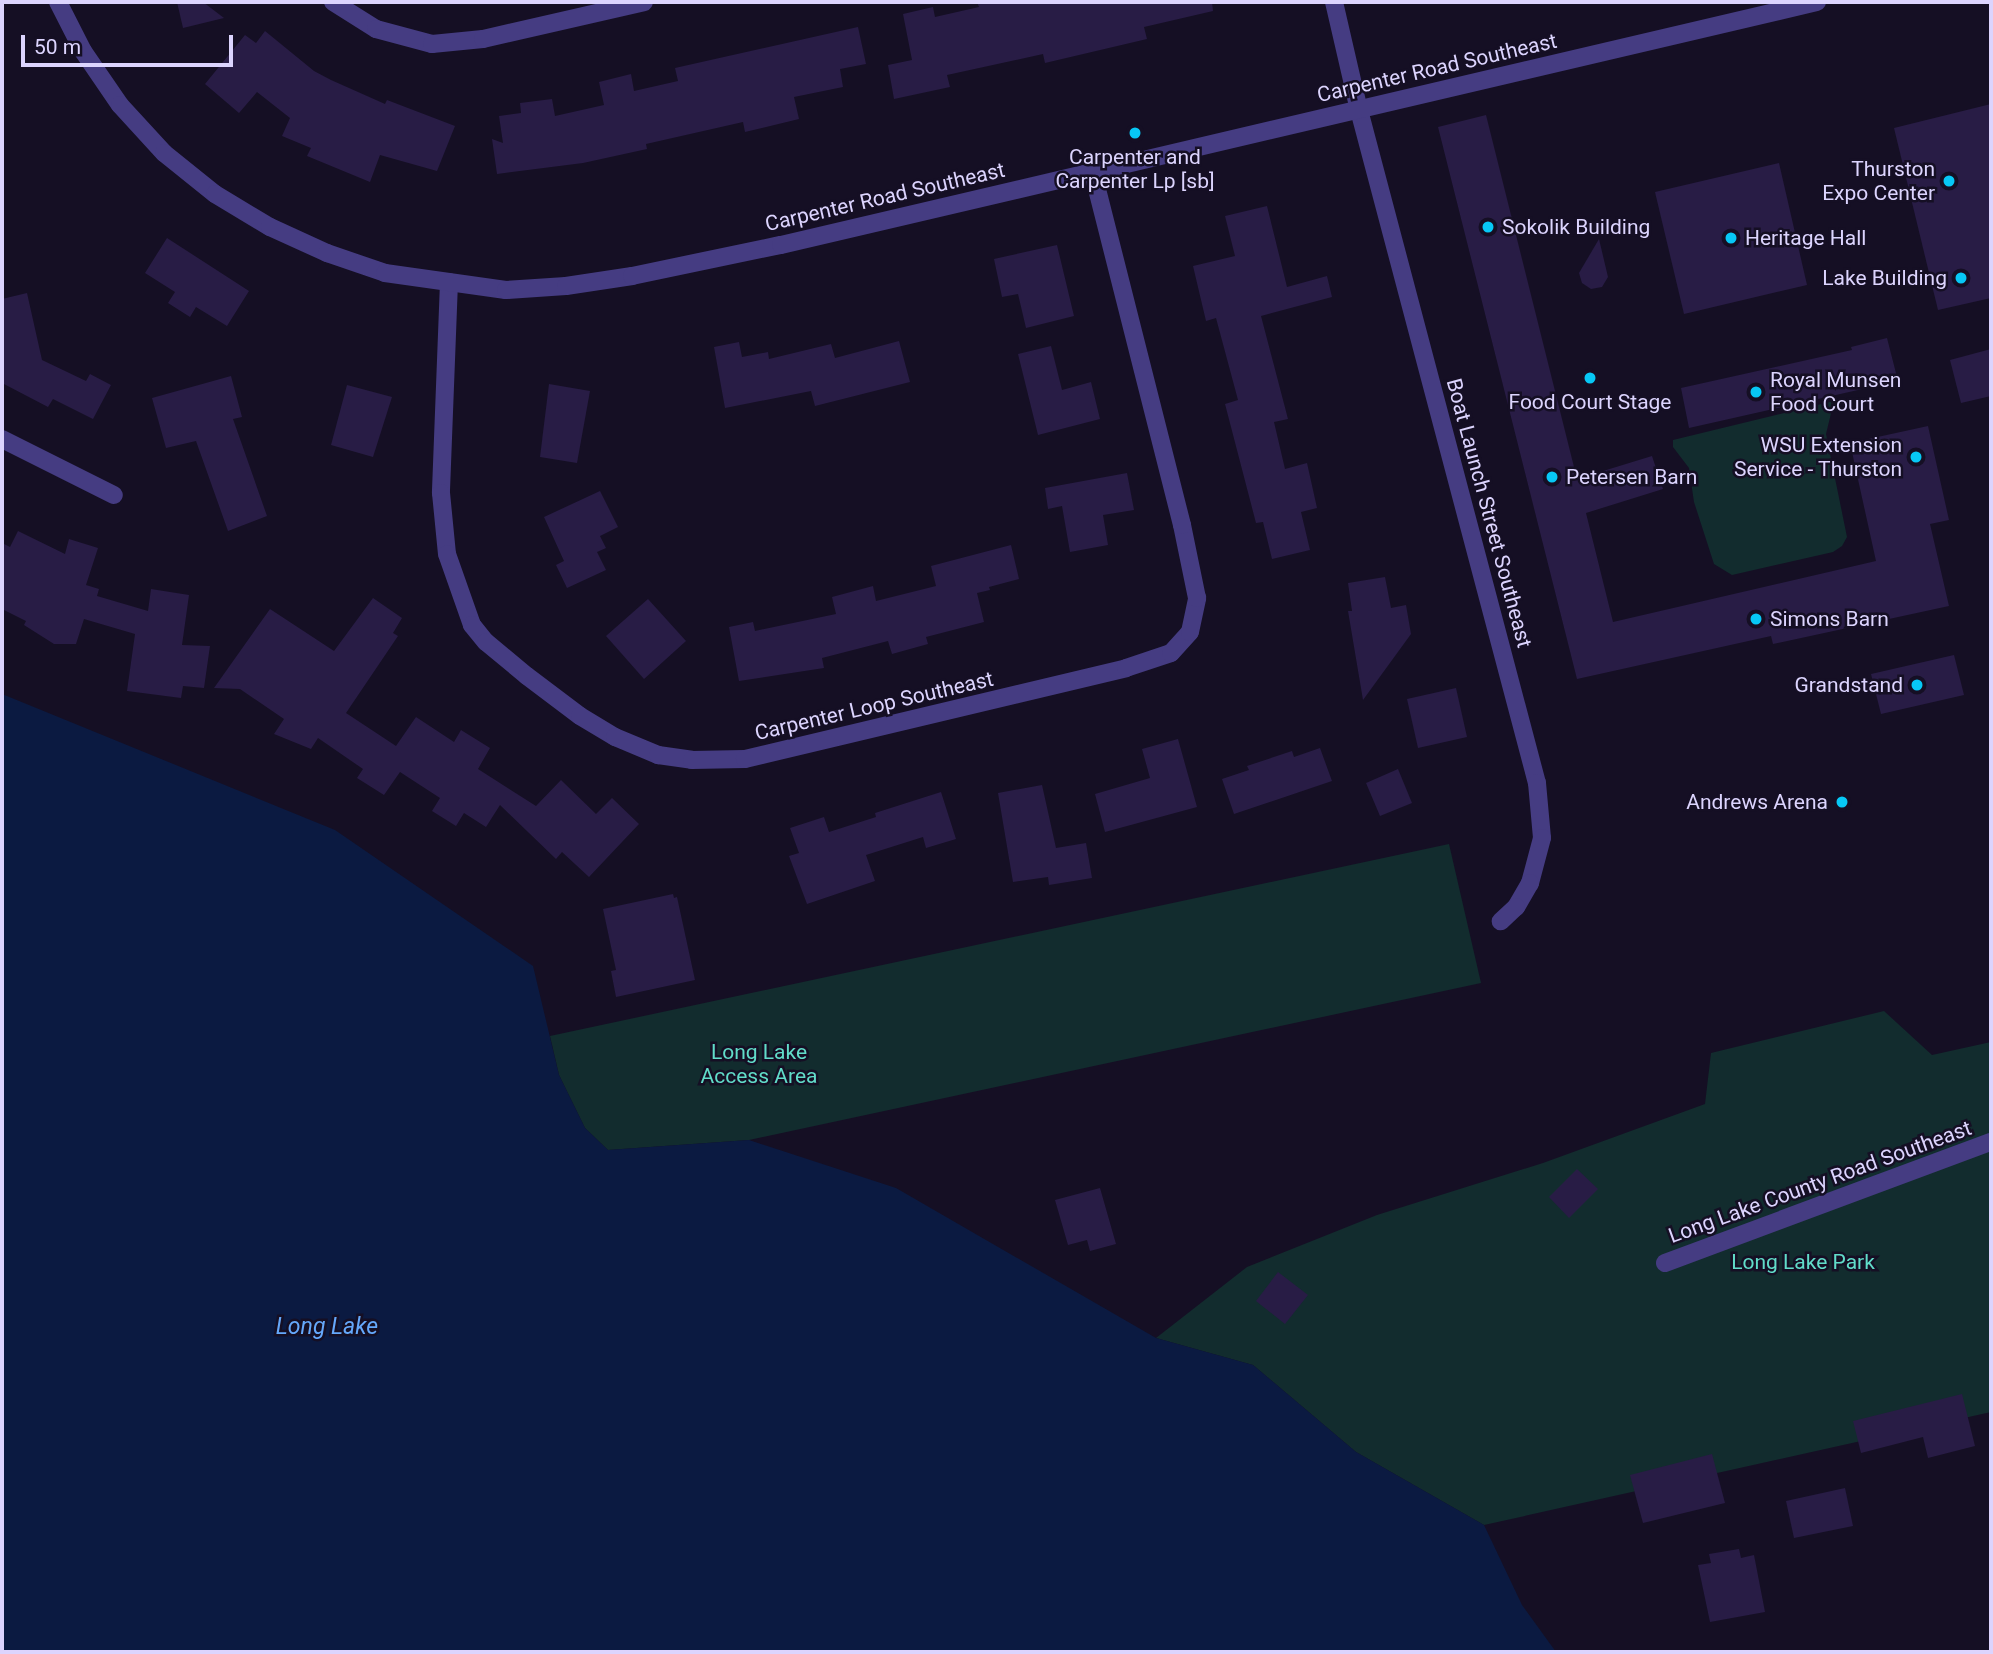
<!DOCTYPE html>
<html>
<head>
<meta charset="utf-8">
<style>
  body { margin:0 }
  #map { position:relative; width:1993px; height:1654px; overflow:hidden; background:#150f24; font-family:Roboto,sans-serif }
  div>[style] { position:absolute }
  [style*='--x'] { left:calc(var(--x)*1px); top:calc(var(--y)*1px); width:calc(var(--w)*1px); rotate:calc(var(--a)*1deg) }
  .green>* { inset:0; background:#122c2e }
  .water>* { inset:0; background:#0b1a41 }
  .building>* { inset:0; background:#281c45 }
  .minor>* { height:18px; margin:-9px; padding:0 9px; transform-origin:9px; border-radius:9px; background:#453c82 }
  .tertiary>* { height:18px; margin:-9px; padding:0 9px; transform-origin:9px; border-radius:9px; background:#453c82 }
  .dots>* { width:19px; height:19px; translate:-50% -50%; box-sizing:border-box; border:4px solid #150f24; border-radius:50% }
  span { translate:-50% -50%; white-space:nowrap; text-align:center; line-height:1.15; -webkit-text-stroke:5px #150f24; paint-order:stroke }
  .street-label { font-size:21px; color:#dcd4fe }
  .poi-label { font-size:21px; color:#dcd4fe }
  .right { translate:-100% -50%; text-align:right }
  .left { translate:0 -50%; text-align:left }
  .park-label { font-size:21px; color:#61dcc9 }
  .water-label { font-size:23px; color:#65a8fb; font-style:italic }
  .frame { position:absolute; inset:0; border:4px solid #dcd4fe; pointer-events:none }
  .scale { position:absolute; left:21px; top:35px; width:212px; height:32px; box-sizing:border-box; border:4px solid #dcd4fe; border-top:0; padding-left:9px; font-size:21px; line-height:24px; white-space:nowrap; color:#dcd4fe; -webkit-text-stroke:5px #150f24; paint-order:stroke }
</style>
</head>
<body>
<div id="map">
  <div class="green">
    <i style="clip-path:polygon(1834px 401px,1826px 434px,1847px 537px,1842px 546px,1833px 552px,1732px 575px,1714px 564px,1694px 502px,1689px 468px,1673px 447px,1673px 440px)"></i>
    <i style="clip-path:polygon(1449px 844px,1481px 983px,749px 1140px,608px 1150px,585px 1128px,559px 1075px,550px 1036px)"></i>
    <i style="clip-path:polygon(1884px 1011px,1932px 1055px,1991px 1042px,1991px 1412px,1484px 1525px,1356px 1452px,1253px 1365px,1156px 1338px,1247px 1267px,1377px 1215px,1543px 1163px,1705px 1104px,1711px 1053px)"></i>
  </div>
  <div class="water">
    <i style="clip-path:polygon(2px 694px,335px 830px,533px 966px,559px 1075px,585px 1128px,608px 1150px,749px 1140px,896px 1188px,1156px 1338px,1253px 1365px,1356px 1452px,1484px 1525px,1522px 1605px,1556px 1652px,2px 1652px)"></i>
  </div>
  <div class="building">
    <i style="clip-path:polygon(177px 2px,203px 2px,224px 18px,183px 28px)"></i>
    <i style="clip-path:polygon(977px 2px,1212px 2px,1213px 11px,1144px 27px,1147px 39px,1045px 63px,1043px 54px,947px 75px,950px 87px,894px 99px,888px 65px,912px 60px,903px 14px,933px 7px,935px 17px,979px 7px)"></i>
    <i style="clip-path:polygon(858px 27px,866px 64px,840px 69px,843px 87px,794px 97px,799px 119px,745px 132px,743px 122px,646px 144px,647px 149px,583px 163px,497px 174px,492px 139px,503px 143px,499px 116px,521px 113px,520px 103px,552px 99px,555px 116px,604px 105px,599px 82px,631px 74px,634px 91px,678px 81px,675px 68px)"></i>
    <i style="clip-path:polygon(265px 31px,314px 71px,331px 80px,385px 104px,387px 100px,455px 126px,437px 171px,380px 155px,370px 182px,307px 156px,311px 148px,282px 136px,290px 118px,257px 92px,239px 113px,205px 84px,245px 35px,256px 43px)"></i>
    <i style="clip-path:polygon(1991px 104px,1991px 298px,1938px 310px,1894px 128px)"></i>
    <i style="clip-path:polygon(1486px 115px,1577px 479px,1652px 456px,1663px 489px,1586px 513px,1613px 622px,1876px 561px,1850px 443px,1928px 426px,1949px 520px,1930px 524px,1949px 606px,1773px 644px,1771px 636px,1577px 679px,1438px 127px)"></i>
    <i style="clip-path:polygon(1779px 163px,1807px 285px,1684px 314px,1655px 192px)"></i>
    <i style="clip-path:polygon(1267px 206px,1287px 287px,1327px 276px,1332px 297px,1261px 316px,1288px 419px,1274px 422px,1285px 469px,1307px 463px,1317px 508px,1301px 512px,1310px 550px,1272px 559px,1263px 522px,1256px 523px,1225px 404px,1238px 400px,1216px 318px,1206px 321px,1193px 266px,1235px 256px,1225px 216px)"></i>
    <i style="clip-path:polygon(167px 238px,249px 291px,227px 326px,196px 307px,190px 317px,168px 303px,175px 292px,145px 273px)"></i>
    <i style="clip-path:polygon(1599px 239px,1608px 277px,1602px 287px,1591px 289px,1582px 283px,1579px 273px)"></i>
    <i style="clip-path:polygon(1057px 245px,1074px 316px,1026px 328px,1018px 294px,1002px 297px,994px 259px)"></i>
    <i style="clip-path:polygon(27px 293px,42px 360px,86px 381px,90px 374px,111px 385px,93px 419px,53px 399px,48px 407px,2px 383px,2px 299px)"></i>
    <i style="clip-path:polygon(1887px 338px,1898px 381px,1689px 428px,1681px 388px,1852px 350px,1851px 347px)"></i>
    <i style="clip-path:polygon(899px 341px,910px 382px,815px 406px,811px 391px,725px 408px,714px 347px,739px 342px,742px 357px,768px 352px,769px 359px,831px 344px,835px 358px)"></i>
    <i style="clip-path:polygon(1051px 346px,1062px 390px,1091px 382px,1100px 419px,1038px 435px,1018px 354px)"></i>
    <i style="clip-path:polygon(1991px 349px,1991px 396px,1961px 403px,1950px 360px)"></i>
    <i style="clip-path:polygon(231px 376px,242px 417px,233px 419px,267px 516px,228px 531px,196px 441px,166px 448px,152px 398px)"></i>
    <i style="clip-path:polygon(549px 384px,590px 391px,577px 463px,540px 457px)"></i>
    <i style="clip-path:polygon(347px 385px,392px 397px,373px 457px,331px 445px)"></i>
    <i style="clip-path:polygon(1127px 473px,1134px 510px,1103px 515px,1108px 545px,1070px 552px,1062px 506px,1048px 509px,1045px 488px)"></i>
    <i style="clip-path:polygon(600px 491px,618px 527px,600px 536px,606px 548px,597px 552px,606px 570px,567px 588px,556px 565px,564px 561px,544px 517px)"></i>
    <i style="clip-path:polygon(18px 531px,65px 554px,69px 539px,98px 548px,86px 585px,99px 589px,97px 596px,148px 611px,151px 589px,189px 595px,182px 645px,210px 646px,204px 688px,183px 686px,181px 698px,127px 691px,135px 634px,84px 619px,76px 644px,54px 644px,24px 625px,26px 621px,2px 609px,2px 543px,10px 547px)"></i>
    <i style="clip-path:polygon(1011px 545px,1019px 579px,989px 587px,990px 590px,977px 593px,984px 622px,926px 637px,928px 644px,892px 654px,888px 641px,822px 658px,824px 668px,739px 681px,729px 627px,753px 622px,755px 631px,836px 614px,832px 597px,873px 586px,876px 601px,936px 586px,931px 566px)"></i>
    <i style="clip-path:polygon(1385px 577px,1391px 608px,1406px 605px,1411px 634px,1363px 700px,1348px 611px,1352px 611px,1348px 583px)"></i>
    <i style="clip-path:polygon(373px 598px,402px 618px,393px 633px,398px 636px,346px 713px,396px 746px,416px 717px,454px 742px,461px 730px,490px 748px,478px 769px,536px 806px,561px 780px,596px 814px,612px 798px,639px 824px,589px 877px,562px 852px,556px 859px,500px 805px,486px 827px,464px 813px,456px 826px,432px 811px,440px 798px,400px 772px,384px 795px,357px 778px,363px 769px,318px 738px,311px 749px,274px 734px,284px 719px,240px 689px,214px 688px,270px 609px,334px 651px)"></i>
    <i style="clip-path:polygon(648px 599px,686px 641px,644px 679px,606px 636px)"></i>
    <i style="clip-path:polygon(1954px 655px,1964px 695px,1881px 714px,1871px 674px)"></i>
    <i style="clip-path:polygon(1456px 688px,1467px 737px,1418px 748px,1407px 699px)"></i>
    <i style="clip-path:polygon(1178px 739px,1197px 807px,1105px 832px,1095px 794px,1150px 778px,1142px 749px)"></i>
    <i style="clip-path:polygon(1320px 748px,1332px 781px,1234px 814px,1222px 779px,1249px 770px,1247px 766px,1292px 751px,1294px 757px)"></i>
    <i style="clip-path:polygon(1398px 769px,1412px 803px,1380px 816px,1366px 783px)"></i>
    <i style="clip-path:polygon(1042px 785px,1056px 848px,1086px 843px,1092px 878px,1049px 885px,1048px 877px,1013px 882px,998px 793px)"></i>
    <i style="clip-path:polygon(941px 792px,956px 839px,926px 848px,923px 837px,866px 855px,875px 881px,807px 904px,789px 856px,799px 853px,790px 828px,824px 817px,829px 832px,876px 817px,875px 813px)"></i>
    <i style="clip-path:polygon(673px 894px,674px 898px,677px 897px,695px 980px,616px 997px,611px 971px,616px 970px,603px 909px)"></i>
    <i style="clip-path:polygon(1577px 1169px,1598px 1189px,1569px 1218px,1549px 1197px)"></i>
    <i style="clip-path:polygon(1100px 1188px,1116px 1244px,1090px 1251px,1087px 1240px,1068px 1245px,1055px 1200px)"></i>
    <i style="clip-path:polygon(1278px 1272px,1308px 1295px,1285px 1324px,1256px 1301px)"></i>
    <i style="clip-path:polygon(1962px 1394px,1975px 1446px,1928px 1458px,1923px 1437px,1861px 1453px,1853px 1421px)"></i>
    <i style="clip-path:polygon(1712px 1454px,1725px 1503px,1643px 1523px,1630px 1475px)"></i>
    <i style="clip-path:polygon(1845px 1488px,1853px 1526px,1794px 1538px,1786px 1501px)"></i>
    <i style="clip-path:polygon(1739px 1549px,1741px 1558px,1754px 1555px,1765px 1612px,1710px 1622px,1698px 1565px,1711px 1563px,1709px 1554px)"></i>
  </div>
  <div class="minor">
    <i style="--x:333;--y:2;--w:51;--a:32.1"></i>
    <i style="--x:376;--y:29;--w:58;--a:15"></i>
    <i style="--x:432;--y:44;--w:51;--a:-5.6"></i>
    <i style="--x:483;--y:39;--w:165;--a:-12.9"></i>
    <i style="--x:1334;--y:2;--w:111;--a:77"></i>
    <i style="--x:1359;--y:110;--w:696;--a:75.19"></i>
    <i style="--x:1537;--y:783;--w:55;--a:84.8"></i>
    <i style="--x:1542;--y:838;--w:47;--a:104.9"></i>
    <i style="--x:1530;--y:883;--w:28;--a:120"></i>
    <i style="--x:1516;--y:907;--w:21;--a:137"></i>
    <i style="--x:449;--y:282;--w:211;--a:92.2"></i>
    <i style="--x:441;--y:493;--w:61;--a:84.4"></i>
    <i style="--x:447;--y:554;--w:75;--a:70.6"></i>
    <i style="--x:472;--y:625;--w:22;--a:51"></i>
    <i style="--x:486;--y:642;--w:53;--a:39.7"></i>
    <i style="--x:527;--y:676;--w:66;--a:37"></i>
    <i style="--x:580;--y:716;--w:41;--a:31"></i>
    <i style="--x:615;--y:737;--w:47;--a:22.7"></i>
    <i style="--x:658;--y:755;--w:34;--a:8"></i>
    <i style="--x:692;--y:760;--w:53;--a:-1.1"></i>
    <i style="--x:745;--y:759;--w:392;--a:-13.4"></i>
    <i style="--x:1126;--y:668;--w:47;--a:-18.4"></i>
    <i style="--x:1171;--y:653;--w:28;--a:-48"></i>
    <i style="--x:1190;--y:632;--w:35;--a:-78"></i>
    <i style="--x:1197;--y:598;--w:75;--a:-101.6"></i>
    <i style="--x:1182;--y:525;--w:363;--a:-104.2"></i>
    <i style="--x:2;--y:439;--w:125;--a:26.6"></i>
    <i style="--x:1665;--y:1263;--w:348;--a:-20.4"></i>
  </div>
  <div class="tertiary">
    <i style="--x:58;--y:2;--w:55;--a:63"></i>
    <i style="--x:83;--y:51;--w:65;--a:55.6"></i>
    <i style="--x:120;--y:105;--w:65;--a:47.5"></i>
    <i style="--x:164;--y:153;--w:65;--a:38.8"></i>
    <i style="--x:215;--y:194;--w:64;--a:31"></i>
    <i style="--x:270;--y:227;--w:63;--a:24.5"></i>
    <i style="--x:327;--y:253;--w:61;--a:19"></i>
    <i style="--x:385;--y:273;--w:122;--a:8"></i>
    <i style="--x:506;--y:290;--w:60;--a:-3.8"></i>
    <i style="--x:566;--y:286;--w:67;--a:-8.6"></i>
    <i style="--x:632;--y:276;--w:152;--a:-11.8"></i>
    <i style="--x:781;--y:245;--w:1064;--a:-13.2"></i>
  </div>
  <div class="dots">
    <i style="left:1135px;top:133px;background:#07c8f6"></i>
    <i style="left:1949px;top:181px;background:#07c8f6"></i>
    <i style="left:1488px;top:227px;background:#07c8f6"></i>
    <i style="left:1731px;top:238px;background:#07c8f6"></i>
    <i style="left:1961px;top:278px;background:#07c8f6"></i>
    <i style="left:1590px;top:378px;background:#07c8f6"></i>
    <i style="left:1756px;top:392px;background:#07c8f6"></i>
    <i style="left:1916px;top:457px;background:#07c8f6"></i>
    <i style="left:1552px;top:477px;background:#07c8f6"></i>
    <i style="left:1756px;top:619px;background:#07c8f6"></i>
    <i style="left:1917px;top:685px;background:#07c8f6"></i>
    <i style="left:1842px;top:802px;background:#07c8f6"></i>
  </div>
  <div class="street-label">
    <span style="left:1437px;top:68px;rotate:-13deg">Carpenter Road Southeast</span>
    <span style="left:885px;top:197px;rotate:-13deg">Carpenter Road Southeast</span>
    <span style="left:1489px;top:513px;rotate:75deg">Boat Launch Street Southeast</span>
    <span style="left:874px;top:706px;rotate:-13deg">Carpenter Loop Southeast</span>
    <span style="left:1820px;top:1182px;rotate:-20deg">Long Lake County Road Southeast</span>
  </div>
  <div class="poi-label">
    <span style="left:1135px;top:169px">Carpenter and<br>Carpenter Lp [sb]</span>
    <span class="right" style="left:1935px;top:181px">Thurston<br>Expo Center</span>
    <span class="left" style="left:1502px;top:227px">Sokolik Building</span>
    <span class="left" style="left:1745px;top:238px">Heritage Hall</span>
    <span class="right" style="left:1947px;top:278px">Lake Building</span>
    <span class="left" style="left:1770px;top:392px">Royal Munsen<br>Food Court</span>
    <span style="left:1590px;top:402px">Food Court Stage</span>
    <span class="right" style="left:1902px;top:457px">WSU Extension<br>Service - Thurston</span>
    <span class="left" style="left:1566px;top:477px">Petersen Barn</span>
    <span class="left" style="left:1770px;top:619px">Simons Barn</span>
    <span class="right" style="left:1903px;top:685px">Grandstand</span>
    <span class="right" style="left:1828px;top:802px">Andrews Arena</span>
  </div>
  <div class="park-label">
    <span style="left:759px;top:1064px">Long Lake<br>Access Area</span>
    <span style="left:1803px;top:1262px">Long Lake Park</span>
  </div>
  <div class="water-label">
    <span style="left:327px;top:1327px">Long Lake</span>
  </div>
  <div class="frame"></div>
  <div class="scale">50 m</div>
</div>
</body>
</html>
